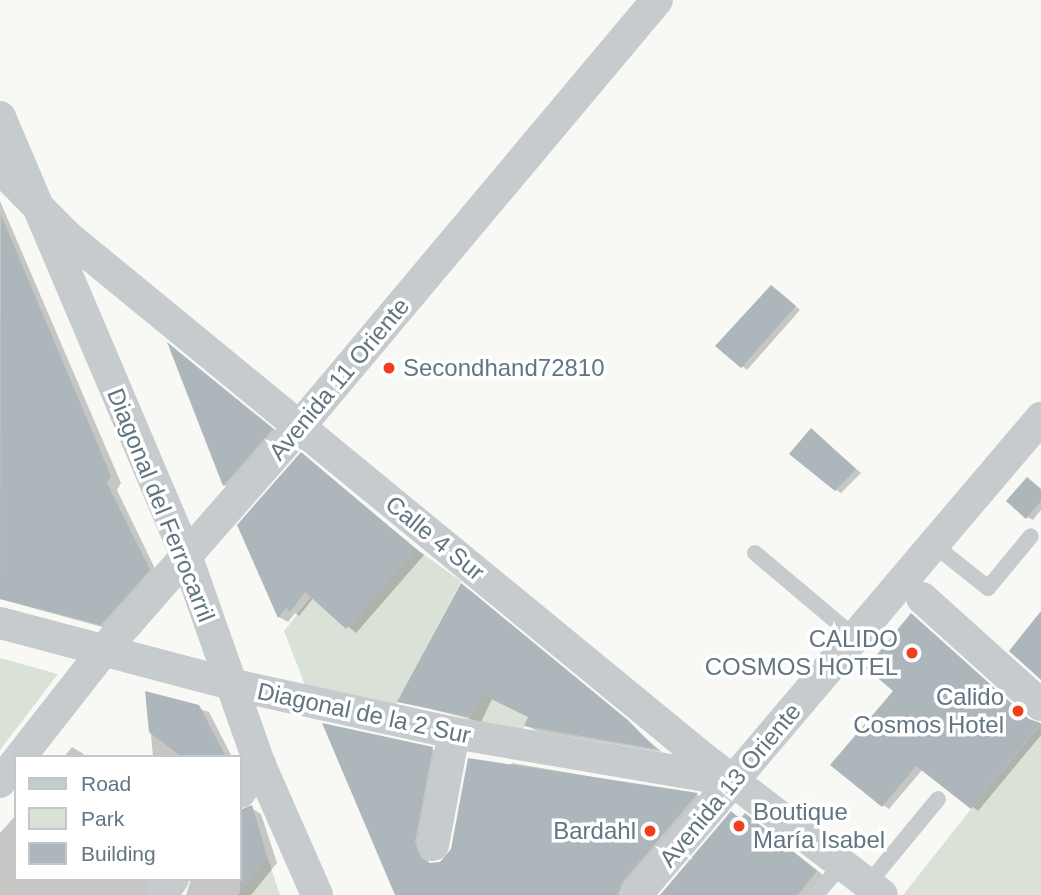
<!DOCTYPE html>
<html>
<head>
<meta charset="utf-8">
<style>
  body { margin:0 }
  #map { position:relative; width:1041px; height:895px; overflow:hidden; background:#f8f8f5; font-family:Helvetica,sans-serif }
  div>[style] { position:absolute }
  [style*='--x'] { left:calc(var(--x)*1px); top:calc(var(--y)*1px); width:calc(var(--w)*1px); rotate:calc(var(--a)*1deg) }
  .green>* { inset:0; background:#dae1d6 }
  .shadow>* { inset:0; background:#0003 }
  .building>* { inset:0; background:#acb6bb }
  .lane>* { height:16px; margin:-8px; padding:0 8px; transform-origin:8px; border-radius:8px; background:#c6cbce }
  .street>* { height:32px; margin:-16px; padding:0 16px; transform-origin:16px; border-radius:16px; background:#c6cbce }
  .dots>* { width:19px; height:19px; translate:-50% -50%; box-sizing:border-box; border:4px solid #fff; border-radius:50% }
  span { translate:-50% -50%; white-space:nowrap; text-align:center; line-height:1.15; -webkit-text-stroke:7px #fff; paint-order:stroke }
  .poi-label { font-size:24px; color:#617683 }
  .left { translate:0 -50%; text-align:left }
  .right { translate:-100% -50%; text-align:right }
  .street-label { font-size:24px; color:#617683 }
  .legend { position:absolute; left:14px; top:755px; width:228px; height:126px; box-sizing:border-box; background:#fff; border:2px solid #c0c8cd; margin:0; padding:9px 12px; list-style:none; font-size:21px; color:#617683 }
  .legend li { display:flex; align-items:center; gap:14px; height:35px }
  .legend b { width:35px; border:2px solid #c0c8cd }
</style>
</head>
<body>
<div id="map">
  <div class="green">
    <i style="clip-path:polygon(416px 549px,461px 581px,394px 709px,305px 685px,284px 631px,311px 597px,346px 629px)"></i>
    <i style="clip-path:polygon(0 658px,58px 674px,0 750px)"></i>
    <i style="clip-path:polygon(482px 692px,528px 717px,522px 732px,467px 723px)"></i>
    <i style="clip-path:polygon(1041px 724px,1041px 895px,903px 895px,971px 809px)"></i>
    <i style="clip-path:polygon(267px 856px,280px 895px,238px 895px)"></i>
  </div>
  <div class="shadow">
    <i style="clip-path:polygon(0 201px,121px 483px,117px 490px,159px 577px,113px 630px,0 599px)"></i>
    <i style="clip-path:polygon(777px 290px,800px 310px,747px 370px,742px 366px)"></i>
    <i style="clip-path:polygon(171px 346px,284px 437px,236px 492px,224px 485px)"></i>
    <i style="clip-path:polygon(811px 430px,861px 473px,841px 493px,836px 490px)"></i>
    <i style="clip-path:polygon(302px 455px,424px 555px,356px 633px,314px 597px,299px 616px,295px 613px,288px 622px,279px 617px,240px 526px)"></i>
    <i style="clip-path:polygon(1041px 490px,1041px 510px,1033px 520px,1027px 517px)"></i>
    <i style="clip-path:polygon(461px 585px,471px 591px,662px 752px,537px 731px,527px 726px,530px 717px,492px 699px,481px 722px,400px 701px)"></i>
    <i style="clip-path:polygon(912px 615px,1032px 722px,1041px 724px,1041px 735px,978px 811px,923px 769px,889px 809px,883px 805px,895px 691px)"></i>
    <i style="clip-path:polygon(147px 693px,209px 712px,232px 757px,153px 757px)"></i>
    <i style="clip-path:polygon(72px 747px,82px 753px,87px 757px,64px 757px)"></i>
    <i style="clip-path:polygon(432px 749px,443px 755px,425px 849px,430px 865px,441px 864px,512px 763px,698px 795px,707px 801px,631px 895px,397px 895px)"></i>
    <i style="clip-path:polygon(251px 808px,261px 814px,277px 863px,251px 895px,186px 895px,191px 879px,240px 879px,240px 811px)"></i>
    <i style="clip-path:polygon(731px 814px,756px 822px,827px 878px,818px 895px,662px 895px)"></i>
    <i style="clip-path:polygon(16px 815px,16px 879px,166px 879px,156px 895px,0 895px,0 833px)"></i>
  </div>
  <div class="building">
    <i style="clip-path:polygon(1px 215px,111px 476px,107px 483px,150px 570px,101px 625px,0 599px)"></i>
    <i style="clip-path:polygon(771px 285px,796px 306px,741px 368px,715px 346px)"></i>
    <i style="clip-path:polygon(167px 342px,273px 429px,223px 486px)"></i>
    <i style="clip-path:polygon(811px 428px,856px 469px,835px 491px,789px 454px)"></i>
    <i style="clip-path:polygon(301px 452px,416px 549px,346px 629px,305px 592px,290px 612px,286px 608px,278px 618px,237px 525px)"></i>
    <i style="clip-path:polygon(1027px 477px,1041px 489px,1041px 501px,1026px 519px,1006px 501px)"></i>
    <i style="clip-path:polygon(461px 583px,629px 721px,656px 749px,524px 726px,528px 717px,481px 694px,470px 717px,397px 702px)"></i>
    <i style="clip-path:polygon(1041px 611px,1041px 680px,1009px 651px)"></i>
    <i style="clip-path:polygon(911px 613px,1029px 719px,1041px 723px,971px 809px,916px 766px,882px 807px,830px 765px,893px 691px,866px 668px)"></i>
    <i style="clip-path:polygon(145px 691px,199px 705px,226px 757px,182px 757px,149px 732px)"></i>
    <i style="clip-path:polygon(322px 723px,433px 747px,415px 842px,421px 858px,429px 863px,440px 862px,451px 849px,468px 758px,698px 793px,622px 883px,618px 895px,395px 895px)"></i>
    <i style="clip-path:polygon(252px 805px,267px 856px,240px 893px,240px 810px)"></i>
    <i style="clip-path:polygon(731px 811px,740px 819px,745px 813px,817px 871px,798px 895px,660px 895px)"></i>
  </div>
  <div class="lane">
    <i style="--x:934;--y:545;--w:69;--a:38.5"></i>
    <i style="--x:988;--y:588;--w:67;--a:-50.4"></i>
    <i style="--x:755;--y:553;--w:132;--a:40.1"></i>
    <i style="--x:868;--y:884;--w:110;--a:-50.5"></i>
    <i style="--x:816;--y:895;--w:42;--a:-49.8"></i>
  </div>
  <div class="street">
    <i style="--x:0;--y:117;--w:479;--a:67"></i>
    <i style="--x:187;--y:558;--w:219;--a:70.6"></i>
    <i style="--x:260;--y:765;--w:142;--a:66.3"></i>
    <i style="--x:0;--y:168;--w:95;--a:45.4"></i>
    <i style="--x:67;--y:236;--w:823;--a:39.38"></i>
    <i style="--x:703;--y:758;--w:225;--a:37.4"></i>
    <i style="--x:922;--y:598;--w:160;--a:42"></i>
    <i style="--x:0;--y:623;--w:242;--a:14.8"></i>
    <i style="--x:234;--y:685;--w:225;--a:12.3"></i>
    <i style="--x:454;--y:733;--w:279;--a:9.7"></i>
    <i style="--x:20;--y:757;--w:135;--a:-51.9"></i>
    <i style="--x:103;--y:651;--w:298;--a:-48.8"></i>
    <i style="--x:299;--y:427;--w:557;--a:-50.02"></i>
    <i style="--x:0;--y:782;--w:26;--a:-51"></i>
    <i style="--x:240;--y:792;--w:34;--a:-53"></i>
    <i style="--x:433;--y:845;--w:114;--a:-79.4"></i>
    <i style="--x:161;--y:895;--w:20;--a:-53"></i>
    <i style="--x:636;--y:895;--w:626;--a:-49.67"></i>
  </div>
  <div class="dots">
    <i style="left:389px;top:368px;background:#f23f1b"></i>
    <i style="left:912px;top:653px;background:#f23f1b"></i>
    <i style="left:1018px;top:711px;background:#f23f1b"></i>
    <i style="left:739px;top:826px;background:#f23f1b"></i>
    <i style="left:650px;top:831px;background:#f23f1b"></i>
  </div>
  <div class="poi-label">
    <span class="left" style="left:403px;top:368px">Secondhand72810</span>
    <span class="right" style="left:898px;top:653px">CALIDO<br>COSMOS HOTEL</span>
    <span class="right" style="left:1004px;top:711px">Calido<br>Cosmos Hotel</span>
    <span class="left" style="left:753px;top:826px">Boutique<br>María Isabel</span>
    <span class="right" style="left:636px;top:831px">Bardahl</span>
  </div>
  <div class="street-label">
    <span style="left:339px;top:379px;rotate:-50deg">Avenida 11 Oriente</span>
    <span style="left:161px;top:505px;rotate:68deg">Diagonal del Ferrocarril</span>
    <span style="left:435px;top:538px;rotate:39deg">Calle 4 Sur</span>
    <span style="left:364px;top:713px;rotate:12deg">Diagonal de la 2 Sur</span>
    <span style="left:730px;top:785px;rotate:-50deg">Avenida 13 Oriente</span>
  </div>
  <ul class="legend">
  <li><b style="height:9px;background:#c6cbce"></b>Road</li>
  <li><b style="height:19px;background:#dae1d6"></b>Park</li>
  <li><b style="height:19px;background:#acb6bb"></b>Building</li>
  </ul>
</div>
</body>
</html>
